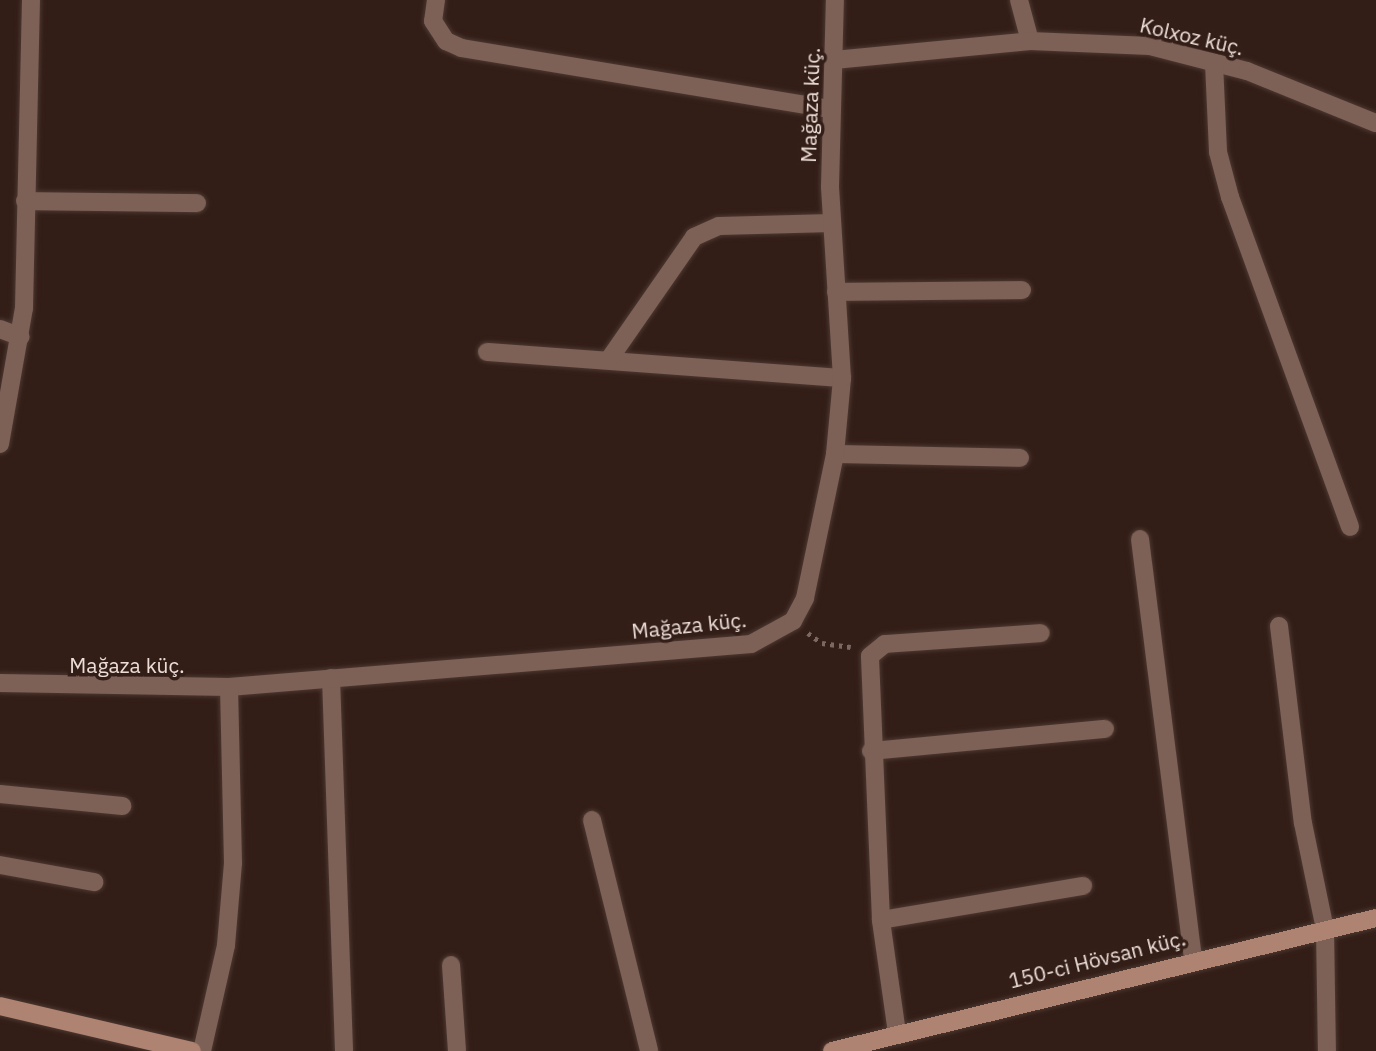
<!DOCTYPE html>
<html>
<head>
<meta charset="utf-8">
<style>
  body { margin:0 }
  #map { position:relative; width:1376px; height:1051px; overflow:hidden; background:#331e17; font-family:"IBM Plex Sans",sans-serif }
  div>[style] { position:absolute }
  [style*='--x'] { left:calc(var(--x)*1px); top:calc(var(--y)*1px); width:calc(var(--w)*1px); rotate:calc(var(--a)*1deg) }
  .path>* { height:4.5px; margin-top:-2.25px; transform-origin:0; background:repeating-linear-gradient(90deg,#7b6862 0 3.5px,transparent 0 8.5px) }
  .roads { filter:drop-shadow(0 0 2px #4d3932) drop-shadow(0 0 2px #4d3932) }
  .street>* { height:18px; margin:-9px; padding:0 9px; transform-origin:9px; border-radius:9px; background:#7d6156 }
  .secondary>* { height:18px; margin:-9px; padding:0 9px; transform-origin:9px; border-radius:9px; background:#af8372 }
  span { translate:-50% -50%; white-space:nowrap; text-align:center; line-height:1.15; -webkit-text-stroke:7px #331e17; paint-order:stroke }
  .street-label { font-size:21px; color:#ecddd8 }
</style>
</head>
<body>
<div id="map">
  <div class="path">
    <i style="--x:808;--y:633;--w:17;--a:36"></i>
    <i style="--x:822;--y:643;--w:29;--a:8"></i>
  </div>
  <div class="roads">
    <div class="street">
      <i style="--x:436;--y:0;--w:21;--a:98"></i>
      <i style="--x:433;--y:21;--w:24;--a:57"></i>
      <i style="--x:446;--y:41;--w:17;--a:24"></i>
      <i style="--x:462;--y:48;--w:374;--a:9.4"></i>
      <i style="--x:1019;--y:0;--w:42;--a:75"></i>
      <i style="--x:1030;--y:41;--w:120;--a:2.4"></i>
      <i style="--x:1150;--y:46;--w:100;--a:14.5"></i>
      <i style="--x:1247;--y:71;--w:139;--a:22"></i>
      <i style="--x:834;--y:60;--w:197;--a:-5.5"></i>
      <i style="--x:1214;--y:63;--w:89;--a:87.4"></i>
      <i style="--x:1218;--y:152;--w:47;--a:75.1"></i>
      <i style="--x:1230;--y:197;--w:351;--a:70"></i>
      <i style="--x:25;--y:201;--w:172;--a:0.7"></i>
      <i style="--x:836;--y:292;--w:186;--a:-0.6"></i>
      <i style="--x:0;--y:329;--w:22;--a:21"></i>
      <i style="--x:487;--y:352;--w:356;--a:4.2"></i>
      <i style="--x:610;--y:358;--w:147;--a:-55.2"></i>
      <i style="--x:694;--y:237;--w:27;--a:-24"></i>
      <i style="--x:719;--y:226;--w:113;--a:-1.5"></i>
      <i style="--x:0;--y:444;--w:138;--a:-80"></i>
      <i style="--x:24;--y:308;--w:308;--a:-88.7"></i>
      <i style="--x:835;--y:454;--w:185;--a:1.2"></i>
      <i style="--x:1140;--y:539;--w:423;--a:82.8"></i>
      <i style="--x:1279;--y:626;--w:198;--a:83.1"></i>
      <i style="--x:1303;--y:823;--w:108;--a:78.3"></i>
      <i style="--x:1325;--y:929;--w:122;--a:89.1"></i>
      <i style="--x:331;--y:678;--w:373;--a:88"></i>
      <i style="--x:0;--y:683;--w:229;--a:1"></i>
      <i style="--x:229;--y:687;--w:524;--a:-4.71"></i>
      <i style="--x:751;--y:644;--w:48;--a:-28.7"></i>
      <i style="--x:793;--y:621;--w:26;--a:-62"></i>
      <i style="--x:805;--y:598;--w:147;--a:-78.2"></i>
      <i style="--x:835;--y:454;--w:76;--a:-84.7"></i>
      <i style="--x:842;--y:378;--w:191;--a:-93.6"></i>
      <i style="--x:830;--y:187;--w:187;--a:-88.5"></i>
      <i style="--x:871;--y:751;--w:235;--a:-5.4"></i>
      <i style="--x:0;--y:794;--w:123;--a:5.6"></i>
      <i style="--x:592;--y:820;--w:238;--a:76.1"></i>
      <i style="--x:0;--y:865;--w:96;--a:10.3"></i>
      <i style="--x:881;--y:920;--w:205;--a:-9.6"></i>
      <i style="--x:451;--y:965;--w:86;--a:86"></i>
      <i style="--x:897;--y:1033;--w:114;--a:-98.1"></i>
      <i style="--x:881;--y:920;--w:264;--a:-92.4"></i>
      <i style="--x:870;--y:656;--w:19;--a:-39"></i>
      <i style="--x:885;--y:644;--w:156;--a:-4"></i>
      <i style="--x:202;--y:1051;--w:109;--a:-77.2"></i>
      <i style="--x:226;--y:945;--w:82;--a:-85.1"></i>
      <i style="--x:233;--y:863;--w:176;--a:-91.3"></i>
    </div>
    <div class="secondary">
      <i style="--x:0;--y:1006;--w:197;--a:13.2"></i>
      <i style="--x:832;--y:1051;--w:560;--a:-13.74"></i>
    </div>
  </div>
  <div class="street-label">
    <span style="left:1192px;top:36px;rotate:13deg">Kolxoz küç.</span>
    <span style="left:810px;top:105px;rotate:-88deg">Mağaza küç.</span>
    <span style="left:689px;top:625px;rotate:-6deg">Mağaza küç.</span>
    <span style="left:127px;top:665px">Mağaza küç.</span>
    <span style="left:1097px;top:959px;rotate:-14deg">150-ci Hövsan küç.</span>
  </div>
</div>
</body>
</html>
